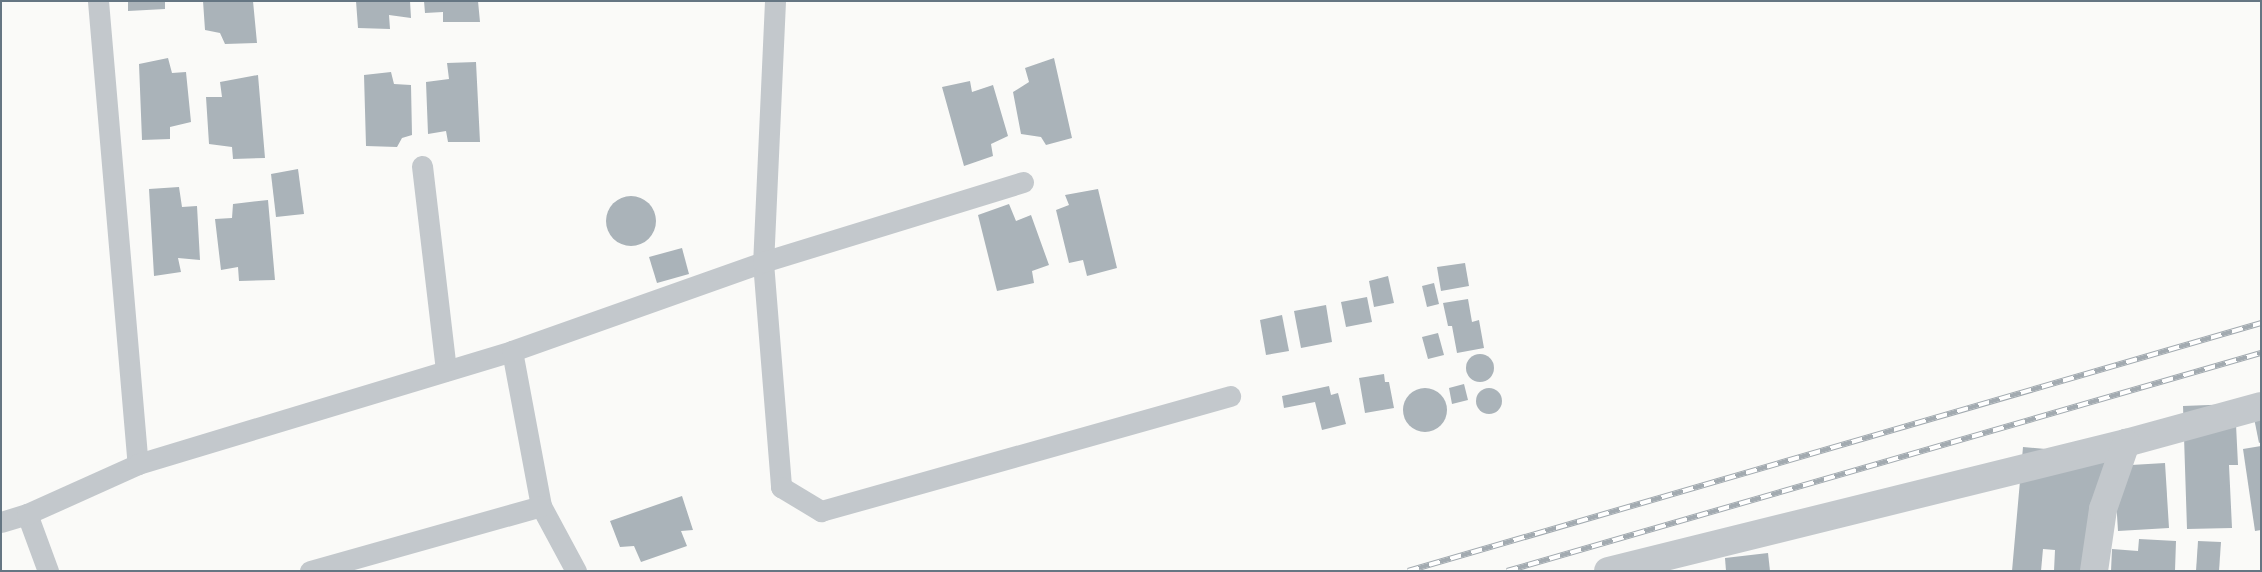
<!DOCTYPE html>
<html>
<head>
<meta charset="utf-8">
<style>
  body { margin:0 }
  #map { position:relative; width:2262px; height:572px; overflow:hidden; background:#fafaf8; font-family:Barlow,sans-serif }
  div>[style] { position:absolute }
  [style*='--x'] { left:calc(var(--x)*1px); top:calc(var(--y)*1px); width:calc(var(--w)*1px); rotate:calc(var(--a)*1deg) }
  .building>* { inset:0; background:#aab3b9 }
  .round { border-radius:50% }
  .lane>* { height:21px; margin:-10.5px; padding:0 10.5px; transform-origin:10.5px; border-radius:10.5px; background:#c3c8cc }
  .street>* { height:28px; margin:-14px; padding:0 14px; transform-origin:14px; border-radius:14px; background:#c3c8cc }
  .rail>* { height:5.5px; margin-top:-2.75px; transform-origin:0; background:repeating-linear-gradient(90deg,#fff 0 11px,#a2aab0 0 22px); box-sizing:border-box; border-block:1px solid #a2aab0 }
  span { translate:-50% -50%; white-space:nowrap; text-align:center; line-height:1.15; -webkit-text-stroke:5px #fff; paint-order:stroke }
  .frame { position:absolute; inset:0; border:2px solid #657683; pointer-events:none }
</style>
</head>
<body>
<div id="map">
  <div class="building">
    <i style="clip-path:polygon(128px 1px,165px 1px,165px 9px,128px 11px)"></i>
    <i style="clip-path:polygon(203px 1px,253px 1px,257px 43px,225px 44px,220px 33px,205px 30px)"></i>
    <i style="clip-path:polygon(356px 1px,410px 1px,411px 18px,389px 15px,390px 29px,358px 28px)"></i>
    <i style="clip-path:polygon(424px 1px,478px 1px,480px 22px,443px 22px,443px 12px,425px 13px)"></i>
    <i style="clip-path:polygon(168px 58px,172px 73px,186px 72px,191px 122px,170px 127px,170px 139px,142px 140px,139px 64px)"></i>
    <i style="clip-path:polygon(1054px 58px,1072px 138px,1046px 145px,1041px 137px,1021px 134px,1013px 92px,1029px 82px,1025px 68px)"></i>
    <i style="clip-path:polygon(476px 62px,480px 142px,448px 142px,446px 131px,428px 134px,426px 82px,449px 79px,447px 63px)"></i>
    <i style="clip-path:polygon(391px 72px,394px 84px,411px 85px,412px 135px,402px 138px,397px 147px,366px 146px,364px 75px)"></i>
    <i style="clip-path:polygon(258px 75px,265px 158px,233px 159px,232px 147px,209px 144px,206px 97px,222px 97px,220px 82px)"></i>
    <i style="clip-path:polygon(970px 81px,972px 92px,993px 85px,1008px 136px,991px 144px,993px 156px,964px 166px,942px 87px)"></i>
    <i style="clip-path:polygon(298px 169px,304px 214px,276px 217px,271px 174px)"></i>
    <i style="clip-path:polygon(179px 187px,182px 207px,197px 206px,200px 260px,178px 258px,181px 272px,154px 276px,149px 189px)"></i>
    <i style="clip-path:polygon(1098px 189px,1117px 268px,1087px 276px,1083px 260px,1069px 263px,1056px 210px,1069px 205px,1065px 195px)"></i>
    <i class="round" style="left:606px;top:196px;width:50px;height:50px"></i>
    <i style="clip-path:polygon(268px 200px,275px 280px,239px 281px,238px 267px,221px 270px,215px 219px,232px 218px,233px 204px)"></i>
    <i style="clip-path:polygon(1009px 204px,1016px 221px,1031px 215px,1049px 265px,1032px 271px,1034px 283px,997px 291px,978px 215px)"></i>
    <i style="clip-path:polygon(682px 248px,689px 274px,657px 283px,649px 257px)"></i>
    <i style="clip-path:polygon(1465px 263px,1469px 286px,1441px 291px,1437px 267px)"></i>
    <i style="clip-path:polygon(1388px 276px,1394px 303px,1374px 307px,1369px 281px)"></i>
    <i style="clip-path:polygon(1434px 283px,1439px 304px,1427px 307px,1422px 286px)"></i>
    <i style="clip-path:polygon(1367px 297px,1372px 322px,1346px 327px,1341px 302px)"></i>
    <i style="clip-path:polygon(1468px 299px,1472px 322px,1479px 320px,1484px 348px,1457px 353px,1452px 326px,1448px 326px,1443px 303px)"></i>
    <i style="clip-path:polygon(1326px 305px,1332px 342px,1301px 348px,1294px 311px)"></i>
    <i style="clip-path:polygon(1282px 315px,1289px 351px,1266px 355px,1260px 320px)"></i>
    <i style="clip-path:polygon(1438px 333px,1444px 355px,1428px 359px,1422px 337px)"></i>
    <i class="round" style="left:1466px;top:354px;width:28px;height:28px"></i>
    <i style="clip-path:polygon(1384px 374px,1385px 382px,1389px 382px,1394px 408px,1365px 413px,1359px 378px)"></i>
    <i style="clip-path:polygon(1464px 384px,1468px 400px,1452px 404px,1449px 388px)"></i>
    <i style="clip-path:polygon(1329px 386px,1331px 395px,1338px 393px,1346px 424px,1322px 430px,1315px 402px,1284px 408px,1282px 396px)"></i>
    <i class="round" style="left:1476px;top:388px;width:26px;height:26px"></i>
    <i class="round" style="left:1403px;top:388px;width:44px;height:44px"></i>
    <i style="clip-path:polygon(2261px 401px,2261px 442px,2259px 443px,2251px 403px)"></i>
    <i style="clip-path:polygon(2235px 404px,2238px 465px,2229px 465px,2232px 528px,2187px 529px,2183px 406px)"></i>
    <i style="clip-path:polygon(2261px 446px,2261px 530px,2255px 531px,2243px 449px)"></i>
    <i style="clip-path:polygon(2023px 447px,2111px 455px,2094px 571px,2054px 571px,2055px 550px,2043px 549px,2041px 571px,2012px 571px)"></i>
    <i style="clip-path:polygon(2165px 463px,2169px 528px,2118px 531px,2114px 466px)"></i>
    <i style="clip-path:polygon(682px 496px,693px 530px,681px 531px,687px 546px,641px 562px,634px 546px,620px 547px,610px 521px)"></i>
    <i style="clip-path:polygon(2139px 539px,2176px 541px,2175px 571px,2111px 571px,2112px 549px,2138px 551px)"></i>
    <i style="clip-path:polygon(2198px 541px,2221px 542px,2219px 571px,2196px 571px)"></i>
    <i style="clip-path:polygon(1768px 553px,1770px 571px,1726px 571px,1725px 558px)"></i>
  </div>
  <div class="lane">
    <i style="--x:98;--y:1;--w:465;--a:85.1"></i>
    <i style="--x:775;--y:1;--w:261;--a:92.6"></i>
    <i style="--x:763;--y:262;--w:226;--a:85.4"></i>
    <i style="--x:781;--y:487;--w:47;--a:31"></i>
    <i style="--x:821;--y:511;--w:425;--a:-15.7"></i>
    <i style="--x:422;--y:166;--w:206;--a:83.3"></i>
    <i style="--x:512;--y:351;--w:158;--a:79.4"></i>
    <i style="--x:541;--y:506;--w:74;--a:61.7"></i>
    <i style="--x:27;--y:514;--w:61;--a:69.8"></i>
    <i style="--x:1;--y:522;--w:27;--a:-17"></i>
    <i style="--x:27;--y:514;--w:122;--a:-24.2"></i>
    <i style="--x:138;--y:464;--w:391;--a:-16.8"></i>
    <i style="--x:512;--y:351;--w:266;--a:-19.5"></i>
    <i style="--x:763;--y:262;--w:272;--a:-17.1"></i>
    <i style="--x:310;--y:571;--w:240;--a:-15.7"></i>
  </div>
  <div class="street">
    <i style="--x:1608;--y:571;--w:534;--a:-13.88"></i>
    <i style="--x:2126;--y:443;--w:140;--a:-15.3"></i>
    <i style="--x:2094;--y:571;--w:63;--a:-81.7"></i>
    <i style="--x:2103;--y:509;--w:70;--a:-70.8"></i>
  </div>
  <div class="rail">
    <i style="--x:1408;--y:571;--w:888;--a:-16.21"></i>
    <i style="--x:1507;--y:571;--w:785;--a:-16.13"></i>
  </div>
  <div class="frame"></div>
</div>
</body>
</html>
